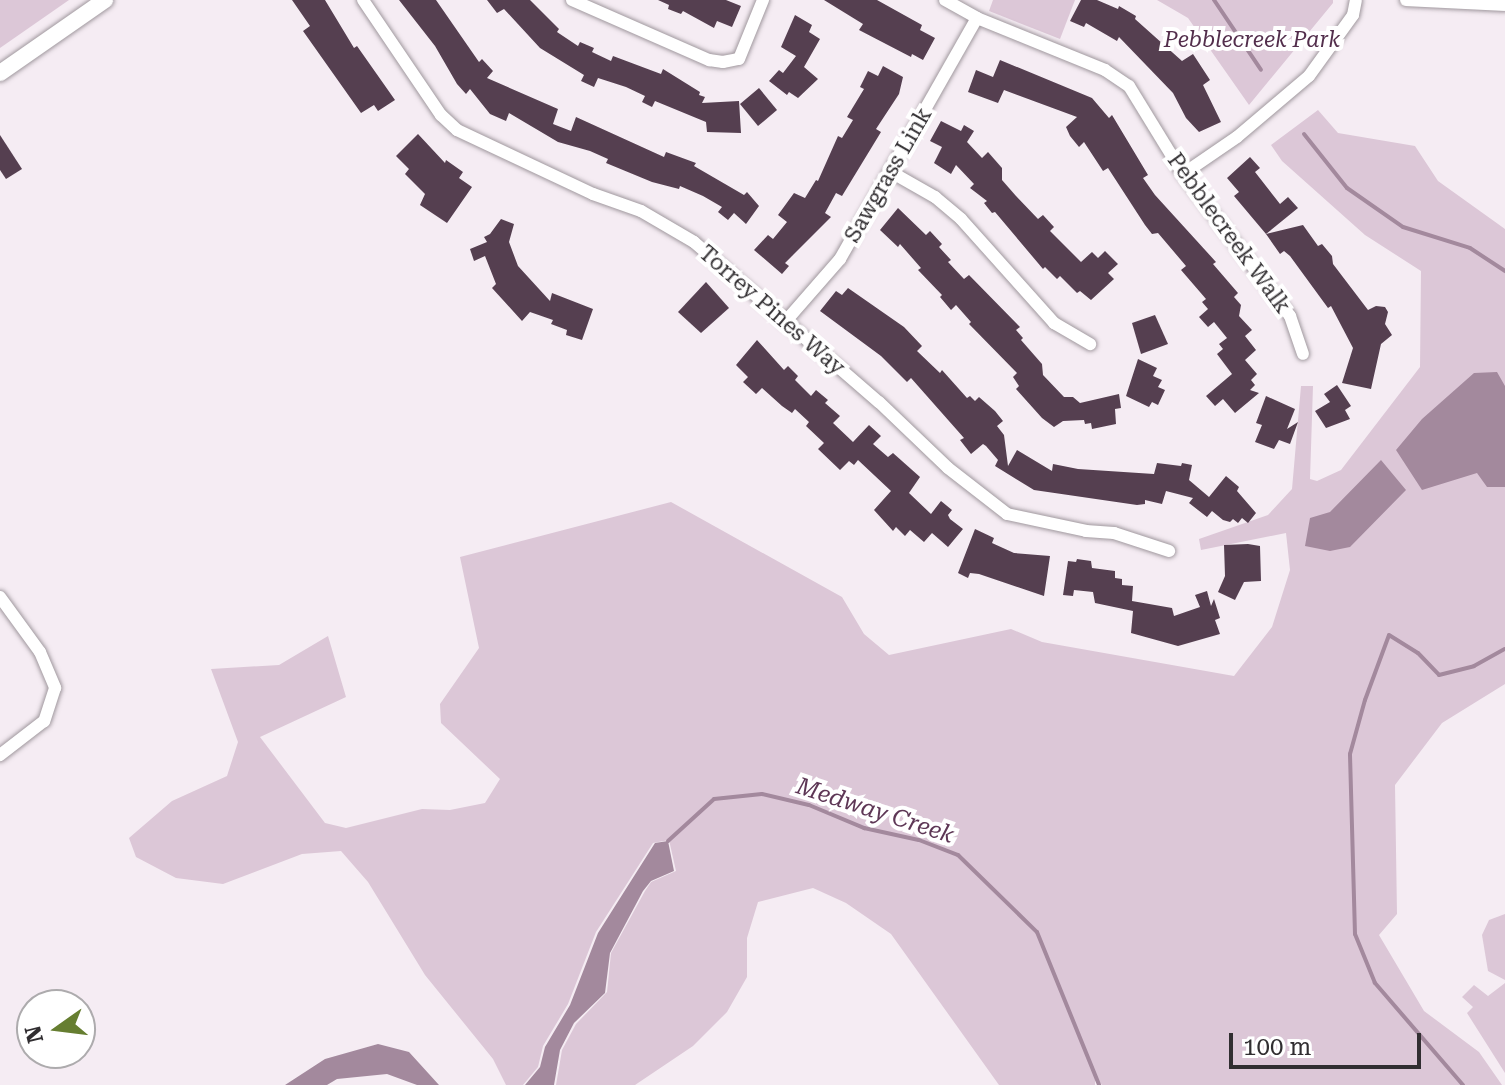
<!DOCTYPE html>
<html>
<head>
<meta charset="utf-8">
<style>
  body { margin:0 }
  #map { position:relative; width:1505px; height:1085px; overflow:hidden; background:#f5ecf3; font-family:"Roboto Serif",serif }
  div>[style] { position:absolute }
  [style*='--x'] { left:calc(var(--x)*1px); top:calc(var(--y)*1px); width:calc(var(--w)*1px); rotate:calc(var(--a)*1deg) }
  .green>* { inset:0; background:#dcc7d7 }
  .water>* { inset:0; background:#a3899d }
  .stream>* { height:4px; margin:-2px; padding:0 2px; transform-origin:2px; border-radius:2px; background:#a3899d }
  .building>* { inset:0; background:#553f50 }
  .roads { filter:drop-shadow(0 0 2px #a0989e) drop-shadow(0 0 2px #a0989e) }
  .minor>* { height:12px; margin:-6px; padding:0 6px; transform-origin:6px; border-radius:6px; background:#fff }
  .major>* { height:16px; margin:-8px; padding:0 8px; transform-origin:8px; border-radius:8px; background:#fff }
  span { translate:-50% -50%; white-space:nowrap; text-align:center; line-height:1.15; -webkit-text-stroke:8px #fff; paint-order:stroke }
  .park-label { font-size:22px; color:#532e4c; font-style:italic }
  .street-label { font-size:22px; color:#312e31 }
  .water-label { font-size:24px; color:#5e3756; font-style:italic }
  .north { position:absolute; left:16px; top:989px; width:80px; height:80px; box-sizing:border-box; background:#fff; border:2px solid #adabad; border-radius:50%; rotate:256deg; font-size:22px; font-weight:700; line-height:32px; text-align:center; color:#312e31 }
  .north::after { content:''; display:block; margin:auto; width:28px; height:36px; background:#667e31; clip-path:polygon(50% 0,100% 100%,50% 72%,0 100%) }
  .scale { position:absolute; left:1229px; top:1033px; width:192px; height:36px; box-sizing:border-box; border:4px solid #312e31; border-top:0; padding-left:10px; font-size:24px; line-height:28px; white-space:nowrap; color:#312e31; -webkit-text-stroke:6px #fff; paint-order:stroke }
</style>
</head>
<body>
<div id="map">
  <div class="green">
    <i style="clip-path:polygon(0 0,69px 0,0 48px)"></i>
    <i style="clip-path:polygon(993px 0,1075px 0,1060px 39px,989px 11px)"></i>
    <i style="clip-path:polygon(1157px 0,1333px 0,1333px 3px,1249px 105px,1188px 18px)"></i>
    <i style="clip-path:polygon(1318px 110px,1338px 133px,1415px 146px,1438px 181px,1505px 229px,1505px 684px,1442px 723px,1395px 785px,1397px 914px,1379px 935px,1424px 1011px,1479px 1052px,1502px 1085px,1102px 1085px,1095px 1076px,1095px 1085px,999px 1085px,891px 934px,846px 903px,813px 888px,758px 902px,747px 938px,747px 977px,727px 1012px,693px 1046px,635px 1085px,556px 1085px,562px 1050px,576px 1024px,607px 992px,611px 953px,645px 891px,651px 882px,676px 871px,669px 840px,653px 843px,596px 932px,568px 1004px,543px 1046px,538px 1067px,523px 1085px,506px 1085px,493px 1059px,425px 975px,368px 882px,341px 851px,302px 854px,223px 884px,176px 878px,136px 857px,129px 838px,172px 801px,227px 776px,238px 742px,211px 669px,279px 665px,328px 636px,346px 697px,260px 737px,325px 823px,346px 828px,422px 809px,450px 810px,485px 803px,500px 779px,441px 723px,440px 704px,479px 648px,460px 557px,671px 502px,842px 597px,864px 634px,889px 655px,1011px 629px,1042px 642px,1234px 676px,1272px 627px,1290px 570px,1286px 533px,1201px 550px,1199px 539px,1268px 515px,1292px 489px,1301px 386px,1313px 386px,1310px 479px,1317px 481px,1341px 470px,1420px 367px,1421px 271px,1365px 235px,1282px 161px,1271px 145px)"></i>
    <i style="clip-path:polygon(1505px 914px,1505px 980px,1488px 971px,1482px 935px,1489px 920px)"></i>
    <i style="clip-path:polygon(1505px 983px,1505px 1073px,1467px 1013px,1473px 1007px,1462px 997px,1474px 985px,1488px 996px)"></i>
  </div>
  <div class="water">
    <i style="clip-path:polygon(1497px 372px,1505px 386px,1505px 487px,1487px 487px,1477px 473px,1422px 490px,1396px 450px,1422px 419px,1474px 373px)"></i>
    <i style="clip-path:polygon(1381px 460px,1406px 490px,1350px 547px,1330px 551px,1305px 546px,1310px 518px,1330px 512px)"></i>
    <i style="clip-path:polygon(668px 841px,674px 871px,651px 881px,643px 891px,610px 953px,605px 993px,574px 1023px,560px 1050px,554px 1085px,525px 1085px,540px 1067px,545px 1047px,570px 1005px,598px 933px,655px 843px)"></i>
    <i style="clip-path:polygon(378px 1044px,409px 1052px,439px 1085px,417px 1085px,387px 1074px,337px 1079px,327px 1085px,285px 1085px,325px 1059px)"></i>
  </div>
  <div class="stream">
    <i style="--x:1214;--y:0;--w:84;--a:56.1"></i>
    <i style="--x:1304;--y:134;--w:69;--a:51.5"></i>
    <i style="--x:1347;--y:188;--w:68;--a:34.9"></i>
    <i style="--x:1403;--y:227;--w:70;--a:17.4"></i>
    <i style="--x:1470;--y:248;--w:42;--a:33.3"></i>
    <i style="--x:668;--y:841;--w:62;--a:-42.4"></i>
    <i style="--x:714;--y:799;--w:48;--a:-5.9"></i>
    <i style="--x:762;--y:794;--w:48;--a:13.2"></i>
    <i style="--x:809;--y:805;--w:60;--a:22.7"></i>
    <i style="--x:864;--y:828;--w:56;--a:12.3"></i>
    <i style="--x:919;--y:840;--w:42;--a:21"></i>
    <i style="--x:958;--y:855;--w:110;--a:44.3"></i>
    <i style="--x:1037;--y:932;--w:165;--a:67.9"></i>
    <i style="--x:1463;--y:1085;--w:135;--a:-130.8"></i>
    <i style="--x:1375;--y:983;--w:53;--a:-112.2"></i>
    <i style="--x:1355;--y:934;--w:180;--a:-91.6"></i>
    <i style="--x:1350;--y:754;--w:56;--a:-74.5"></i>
    <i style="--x:1365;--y:700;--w:69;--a:-69.7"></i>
    <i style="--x:1389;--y:635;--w:34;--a:32"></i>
    <i style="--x:1418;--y:653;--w:30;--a:46"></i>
    <i style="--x:1439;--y:675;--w:36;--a:-14"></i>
    <i style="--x:1474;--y:666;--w:35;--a:-29"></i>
  </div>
  <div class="building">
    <i style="clip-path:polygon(292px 0,325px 0,354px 48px,357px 46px,395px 100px,378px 111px,374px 105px,361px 113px,303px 31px,310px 26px)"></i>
    <i style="clip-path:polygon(399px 0,436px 0,479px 62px,482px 59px,493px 71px,487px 78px,558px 109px,553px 124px,571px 131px,576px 117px,664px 157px,666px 152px,696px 163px,694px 166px,744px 195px,747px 192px,759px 206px,746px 224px,734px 213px,728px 220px,718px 212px,722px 207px,703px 196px,680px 186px,679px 189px,652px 182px,606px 163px,608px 159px,590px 151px,558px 142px,509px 113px,506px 121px,490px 114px,470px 89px,466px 94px,457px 84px,435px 46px)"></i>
    <i style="clip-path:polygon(487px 0,530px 0,559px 29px,557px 32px,578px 46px,580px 42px,594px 48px,592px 52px,611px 61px,613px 56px,661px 74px,663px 69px,700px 92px,699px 95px,705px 97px,702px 103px,739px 101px,741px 133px,707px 132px,706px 122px,655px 101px,652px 107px,642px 102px,645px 96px,626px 87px,598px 78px,594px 87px,581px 81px,584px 75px,540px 48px,504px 9px,497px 13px)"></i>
    <i style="clip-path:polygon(658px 0,726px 0,741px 6px,732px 27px,717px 21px,714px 28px,683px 11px,681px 14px,668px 9px,669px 5px)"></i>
    <i style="clip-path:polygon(824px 0,877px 0,922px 25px,920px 30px,935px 38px,923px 60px,912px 54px,911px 57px,859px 30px,863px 24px)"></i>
    <i style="clip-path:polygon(1081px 0,1097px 0,1118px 9px,1119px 6px,1136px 16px,1135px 19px,1182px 61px,1193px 54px,1210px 80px,1203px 85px,1221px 122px,1199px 132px,1186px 118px,1173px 93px,1119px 37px,1117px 41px,1086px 23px,1084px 27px,1070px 21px)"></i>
    <i style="clip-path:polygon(795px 15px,812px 25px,809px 32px,820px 39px,804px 67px,818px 79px,798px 98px,789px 92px,787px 95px,769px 81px,779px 70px,783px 73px,796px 56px,781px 47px)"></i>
    <i style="clip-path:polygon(1000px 60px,1092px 98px,1109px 118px,1112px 115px,1148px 175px,1143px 178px,1155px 195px,1216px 262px,1213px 264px,1238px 293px,1234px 297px,1241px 305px,1239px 316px,1252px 330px,1245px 336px,1256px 350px,1245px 360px,1257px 374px,1251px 380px,1255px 385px,1250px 390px,1259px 393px,1235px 413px,1223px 399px,1215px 406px,1206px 396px,1232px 374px,1217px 354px,1223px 349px,1219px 344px,1227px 338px,1214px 322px,1208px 327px,1199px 317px,1208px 309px,1202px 302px,1206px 299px,1181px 270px,1186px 266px,1158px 233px,1152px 234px,1145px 225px,1108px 168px,1103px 171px,1084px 142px,1079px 147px,1070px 136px,1066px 127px,1077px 117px,1004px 90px,998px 103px,968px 92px,976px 70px,993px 77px)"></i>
    <i style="clip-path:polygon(883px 66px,903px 77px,899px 94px,876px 129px,881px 132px,842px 196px,836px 193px,825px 213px,831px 217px,785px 263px,789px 266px,782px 274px,754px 250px,768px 235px,773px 239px,787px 222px,778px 215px,794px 193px,805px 198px,816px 180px,818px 181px,838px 136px,842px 138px,853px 120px,847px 117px,864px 89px,860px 87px,868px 71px,878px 76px)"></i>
    <i style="clip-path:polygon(759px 88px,777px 110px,758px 126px,740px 104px)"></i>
    <i style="clip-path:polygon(941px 121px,961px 131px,964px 125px,974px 131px,967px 142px,982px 158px,988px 152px,1002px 168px,1002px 180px,1016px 196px,1038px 219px,1043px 215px,1054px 227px,1050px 231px,1081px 262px,1092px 252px,1098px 258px,1105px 251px,1118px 264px,1108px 273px,1114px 279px,1091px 300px,1080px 291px,1077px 293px,1060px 276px,1057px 279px,1045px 267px,1043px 269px,995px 212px,992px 213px,984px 203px,987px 201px,970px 188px,974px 184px,956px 165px,951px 174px,934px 163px,942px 147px,930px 141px)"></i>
    <i style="clip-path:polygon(418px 134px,445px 163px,446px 160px,463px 172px,459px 178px,472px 187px,447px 223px,420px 205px,425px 194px,405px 174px,409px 169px,396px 156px)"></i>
    <i style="clip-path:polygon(0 135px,22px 169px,6px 179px,0 170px)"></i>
    <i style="clip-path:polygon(1250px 157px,1260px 168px,1255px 172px,1280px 204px,1288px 197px,1298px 208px,1266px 234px,1234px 196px,1239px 192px,1227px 178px)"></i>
    <i style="clip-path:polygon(898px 208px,926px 235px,930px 231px,942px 244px,939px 247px,951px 260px,948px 262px,964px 279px,969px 275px,1020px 327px,1016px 330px,1023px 338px,1021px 340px,1042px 364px,1043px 375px,1064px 397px,1073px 397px,1080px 403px,1119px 394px,1121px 408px,1115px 409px,1116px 424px,1092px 429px,1091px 423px,1085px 424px,1084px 420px,1063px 421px,1054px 427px,1042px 418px,1016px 389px,1019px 386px,1013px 377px,1017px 373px,969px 324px,971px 322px,956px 305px,951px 310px,940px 297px,942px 295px,918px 270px,921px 268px,900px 244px,898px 247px,880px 230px)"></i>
    <i style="clip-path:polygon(501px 219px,514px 224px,509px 242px,518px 266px,550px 301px,552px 293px,593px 309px,582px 340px,566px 335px,567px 330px,551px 324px,553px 320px,530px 312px,522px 321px,492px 288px,496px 284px,485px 256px,474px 261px,470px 249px,487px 242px,484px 237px,490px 234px)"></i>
    <i style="clip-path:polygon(1303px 225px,1318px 246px,1322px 244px,1332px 256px,1333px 264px,1368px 310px,1376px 306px,1385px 307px,1388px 312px,1385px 324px,1392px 335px,1381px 344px,1371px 389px,1342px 383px,1353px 348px,1331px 306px,1328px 308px,1290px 256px,1284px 251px,1280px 254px,1266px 234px)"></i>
    <i style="clip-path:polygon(706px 282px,729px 308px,701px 333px,678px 312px)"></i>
    <i style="clip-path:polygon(848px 288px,904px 327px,922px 346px,917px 351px,940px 373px,942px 370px,967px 398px,970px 396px,975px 401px,979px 397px,995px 411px,1003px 421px,997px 426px,1004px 435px,1008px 466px,1017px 450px,1052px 471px,1053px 464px,1078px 469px,1154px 474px,1157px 463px,1181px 466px,1182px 463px,1192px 465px,1189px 480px,1209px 497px,1226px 476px,1239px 487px,1237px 491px,1256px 513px,1248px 523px,1242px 518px,1238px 523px,1233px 519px,1230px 522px,1223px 520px,1212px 511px,1207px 517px,1189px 503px,1193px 498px,1166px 491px,1162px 504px,1145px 500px,1145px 504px,1137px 505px,1034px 490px,995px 466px,998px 460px,986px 446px,983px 444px,971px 454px,960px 440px,964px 438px,911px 378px,907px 382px,881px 356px,820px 311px,836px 291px,842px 295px)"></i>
    <i style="clip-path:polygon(1155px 315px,1168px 344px,1141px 354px,1132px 323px)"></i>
    <i style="clip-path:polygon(757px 340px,784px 370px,788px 366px,798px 376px,795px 380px,811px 396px,816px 390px,828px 400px,825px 403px,840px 416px,833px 423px,853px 442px,869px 425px,881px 436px,873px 444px,888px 457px,893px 453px,920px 477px,909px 493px,931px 514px,941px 501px,952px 510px,948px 515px,950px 519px,963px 529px,948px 547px,932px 533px,924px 542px,910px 530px,905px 536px,896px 527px,893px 531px,874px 510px,891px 491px,858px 460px,854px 465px,849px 461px,840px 470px,818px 449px,824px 443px,806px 426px,809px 422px,795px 409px,792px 413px,782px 406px,762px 388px,756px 394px,743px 382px,748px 377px,736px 365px)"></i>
    <i style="clip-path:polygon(1138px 359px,1157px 368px,1153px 376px,1162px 380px,1158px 387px,1165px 390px,1158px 405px,1152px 402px,1149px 407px,1126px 396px)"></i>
    <i style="clip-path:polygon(1337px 385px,1351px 406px,1345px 410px,1350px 419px,1326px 428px,1315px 411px,1330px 402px,1324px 394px)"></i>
    <i style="clip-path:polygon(1266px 396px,1295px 409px,1287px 429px,1298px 422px,1290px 444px,1279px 440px,1274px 449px,1255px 442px,1262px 425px,1256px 423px)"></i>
    <i style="clip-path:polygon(975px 529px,994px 538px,992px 543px,1014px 553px,1050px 556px,1044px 596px,979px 574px,970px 573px,968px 578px,958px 573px)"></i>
    <i style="clip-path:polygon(1248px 544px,1260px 546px,1261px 581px,1244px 582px,1235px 600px,1218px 592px,1225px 576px,1224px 545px)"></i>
    <i style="clip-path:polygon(1077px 559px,1091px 561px,1092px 568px,1115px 571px,1115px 578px,1122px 579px,1122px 585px,1133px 586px,1132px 601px,1172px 608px,1174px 616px,1200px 607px,1195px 595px,1207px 591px,1211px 606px,1214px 599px,1220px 618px,1215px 620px,1220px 634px,1178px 646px,1131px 633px,1133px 611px,1095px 603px,1093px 592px,1074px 590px,1073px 596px,1063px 595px,1068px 561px,1076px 562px)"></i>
  </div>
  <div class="roads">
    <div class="minor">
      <i style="--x:363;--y:0;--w:139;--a:55.9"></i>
      <i style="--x:441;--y:115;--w:22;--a:43"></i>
      <i style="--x:457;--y:130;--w:150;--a:25.2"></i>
      <i style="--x:593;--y:194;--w:51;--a:19.5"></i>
      <i style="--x:641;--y:211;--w:61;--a:30.3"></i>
      <i style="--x:694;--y:242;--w:245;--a:40.9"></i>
      <i style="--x:879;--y:402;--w:95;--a:43.7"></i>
      <i style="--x:948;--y:468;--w:75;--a:37.9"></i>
      <i style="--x:1007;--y:514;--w:81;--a:12.1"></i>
      <i style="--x:1086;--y:531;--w:28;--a:4"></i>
      <i style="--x:1114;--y:533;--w:58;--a:18.1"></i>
      <i style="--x:572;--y:0;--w:150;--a:23.7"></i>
      <i style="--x:709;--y:60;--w:14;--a:8"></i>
      <i style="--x:723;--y:62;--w:16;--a:-11"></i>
      <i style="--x:739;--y:59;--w:64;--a:-67.9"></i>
      <i style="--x:945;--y:0;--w:37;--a:29"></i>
      <i style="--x:977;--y:18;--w:138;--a:22.1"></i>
      <i style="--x:1105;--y:70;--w:29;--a:34"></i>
      <i style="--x:1129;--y:86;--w:103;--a:58.5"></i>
      <i style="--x:1183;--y:174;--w:178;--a:53"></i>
      <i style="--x:1290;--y:316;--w:40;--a:71.1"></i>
      <i style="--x:1406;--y:0;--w:99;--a:2.9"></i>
      <i style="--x:891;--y:172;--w:51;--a:29.6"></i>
      <i style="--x:935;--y:197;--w:34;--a:40"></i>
      <i style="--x:961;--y:219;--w:140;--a:48.2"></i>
      <i style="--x:1054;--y:323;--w:42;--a:30.3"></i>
      <i style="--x:1183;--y:174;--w:65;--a:-34.4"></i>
      <i style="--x:1237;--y:137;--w:94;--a:-40.3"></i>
      <i style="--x:1309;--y:76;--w:75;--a:-54.2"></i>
      <i style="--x:1353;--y:15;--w:15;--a:-79"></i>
      <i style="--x:785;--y:322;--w:84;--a:-48.9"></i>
      <i style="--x:840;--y:259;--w:277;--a:-60.4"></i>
      <i style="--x:0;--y:597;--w:68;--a:54"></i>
      <i style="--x:40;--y:652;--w:39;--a:67"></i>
      <i style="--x:55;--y:688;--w:35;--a:108"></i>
      <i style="--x:44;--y:721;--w:56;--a:142.3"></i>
    </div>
    <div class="major">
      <i style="--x:0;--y:73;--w:128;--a:-34.8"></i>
    </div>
  </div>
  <div class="park-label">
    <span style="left:1252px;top:40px">Pebblecreek Park</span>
  </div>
  <div class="street-label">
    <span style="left:888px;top:175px;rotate:-60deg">Sawgrass Link</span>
    <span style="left:1229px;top:233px;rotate:54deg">Pebblecreek Walk</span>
    <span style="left:772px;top:310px;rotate:41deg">Torrey Pines Way</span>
  </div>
  <div class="water-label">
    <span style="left:875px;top:811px;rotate:18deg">Medway Creek</span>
  </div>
  <div class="north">N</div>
  <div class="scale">100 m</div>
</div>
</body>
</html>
